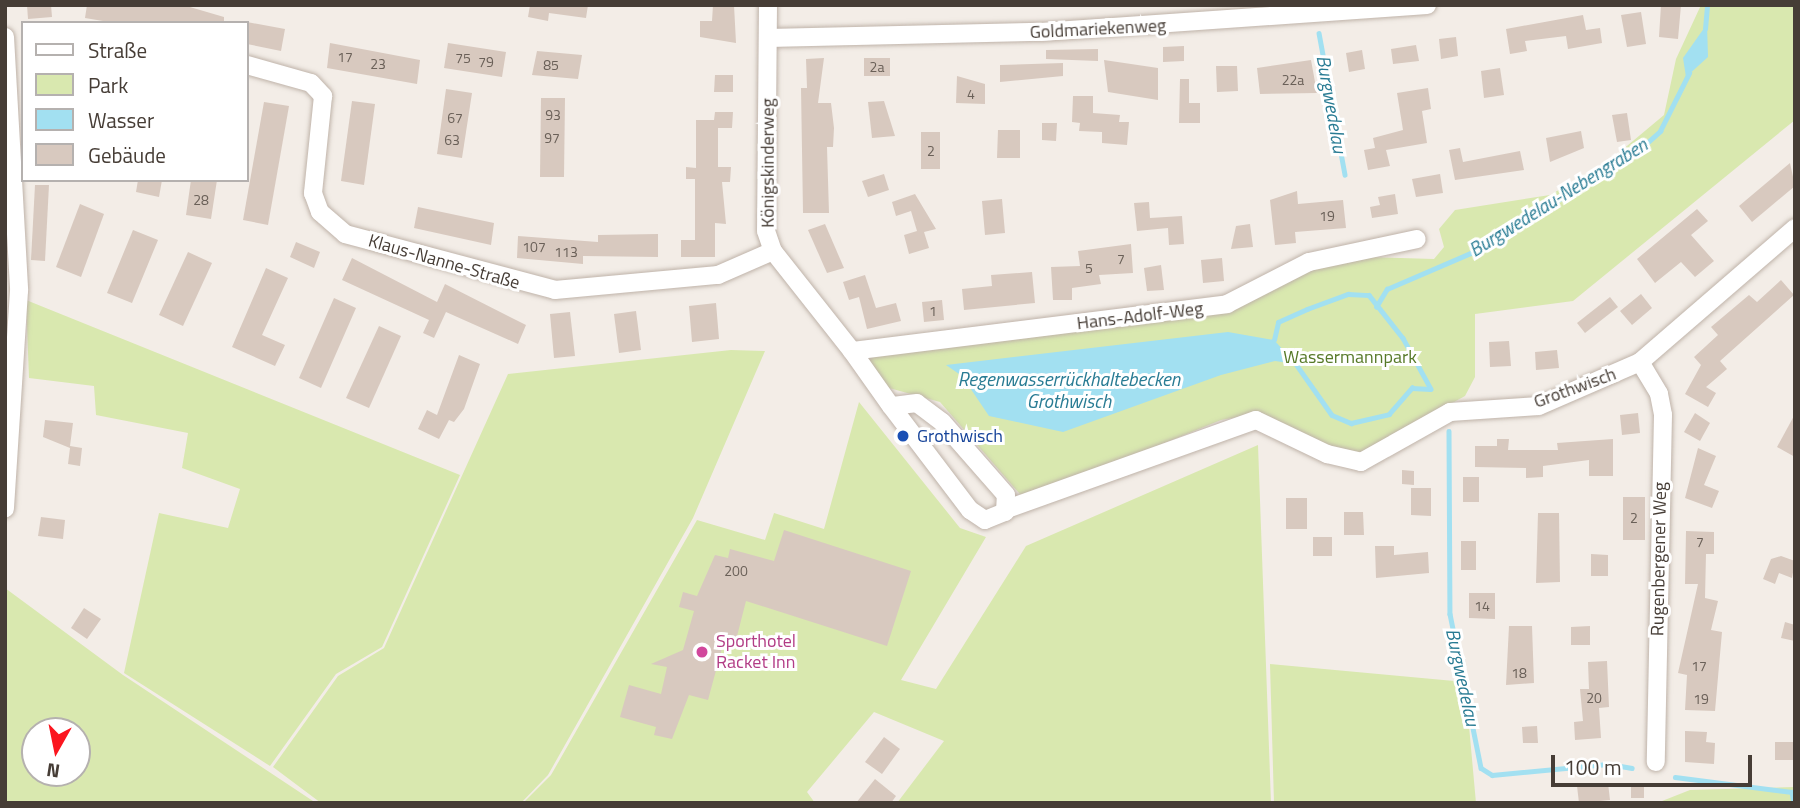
<!DOCTYPE html>
<html>
<head>
<meta charset="utf-8">
<style>
  body { margin:0 }
  #map { position:relative; width:1800px; height:808px; overflow:hidden; background:#f3ede7; font-family:"Titillium Web",sans-serif }
  div>[style] { position:absolute }
  [style*='--x'] { left:calc(var(--x)*1px); top:calc(var(--y)*1px); width:calc(var(--w)*1px); rotate:calc(var(--a)*1deg) }
  .green>* { inset:0; background:#d9e8af }
  .water>* { inset:0; background:#a2e0f1 }
  .stream>* { height:4.5px; margin:-2.25px; padding:0 2.25px; transform-origin:2.25px; border-radius:2.25px; background:#a2e0f1 }
  .building>* { inset:0; background:#d8c9bf }
  .roads { filter:drop-shadow(0 0 2px #bfb3a9) drop-shadow(0 0 2px #bfb3a9) }
  .minor>* { height:18px; margin:-9px; padding:0 9px; transform-origin:9px; border-radius:9px; background:#fff }
  .dots>* { width:19px; height:19px; translate:-50% -50%; box-sizing:border-box; border:4px solid #fff; border-radius:50% }
  span { translate:-50% -50%; white-space:nowrap; text-align:center; line-height:1.15; -webkit-text-stroke:6px #fff; paint-order:stroke }
  .number-label { font-size:14px; color:#6a6058 }
  .number-label span { -webkit-text-stroke-width:0 }
  .street-label { font-size:18px; color:#463d36 }
  .park-label { font-size:18px; color:#567928 }
  .transit-label { font-size:18px; color:#164399 }
  .left { translate:0 -50%; text-align:left }
  .hotel-label { font-size:18px; color:#b23c85 }
  .water-label { font-size:19px; color:#287b93; font-style:italic }
  .frame { position:absolute; inset:0; border:7px solid #463d36; pointer-events:none }
  .legend { position:absolute; left:21px; top:21px; width:228px; height:161px; box-sizing:border-box; background:#fff; border:2px solid #b5b1af; margin:0; padding:9px 12px; list-style:none; font-size:21px; color:#463d36 }
  .legend li { display:flex; align-items:center; gap:14px; height:35px }
  .legend b { width:35px; border:2px solid #b5b1af }
  .north { position:absolute; left:21px; top:717px; width:70px; height:70px; box-sizing:border-box; background:#fff; border:2px solid #b5b1af; border-radius:50%; rotate:189deg; font-size:19px; font-weight:700; line-height:28px; text-align:center; color:#463d36 }
  .north::after { content:''; display:block; margin:auto; width:24px; height:32px; background:#fb161f; clip-path:polygon(50% 0,100% 100%,50% 72%,0 100%) }
  .scale { position:absolute; left:1551px; top:755px; width:201px; height:32px; box-sizing:border-box; border:4px solid #463d36; border-top:0; padding-left:9px; font-size:21px; line-height:24px; white-space:nowrap; color:#463d36; -webkit-text-stroke:5px #fff; paint-order:stroke }
</style>
</head>
<body>
<div id="map">
  <div class="green">
    <i style="clip-path:polygon(1701px 5px,1795px 5px,1795px 120px,1573px 301px,1475px 314px,1475px 377px,1465px 396px,1359px 454px,1335px 453px,1249px 415px,1221px 420px,1025px 500px,940px 402px,889px 388px,870px 363px,869px 355px,1226px 308px,1312px 268px,1366px 257px,1434px 259px,1444px 247px,1439px 229px,1455px 210px,1550px 195px,1609px 161px,1664px 115px,1676px 59px)"></i>
    <i style="clip-path:polygon(26px 300px,460px 475px,382px 647px,336px 674px,270px 766px,124px 673px,159px 513px,228px 528px,240px 489px,182px 468px,188px 433px,96px 415px,94px 386px,29px 378px)"></i>
    <i style="clip-path:polygon(731px 350px,765px 351px,693px 518px,548px 775px,521px 803px,321px 803px,273px 767px,338px 676px,384px 648px,508px 374px)"></i>
    <i style="clip-path:polygon(859px 402px,960px 528px,986px 537px,901px 680px,936px 689px,1026px 546px,1258px 445px,1271px 803px,897px 803px,944px 741px,874px 712px,807px 792px,815px 803px,523px 803px,551px 775px,697px 520px,765px 540px,774px 513px,824px 529px)"></i>
    <i style="clip-path:polygon(evenodd,5px 588px,123px 675px,316px 803px,5px 803px,5px 588px,35px 731px,77px 731px,77px 773px,35px 773px,35px 731px)"></i>
    <i style="clip-path:polygon(1270px 664px,1465px 682px,1476px 803px,1274px 803px)"></i>
    <i style="clip-path:polygon(1795px 787px,1795px 803px,1657px 803px,1690px 790px)"></i>
  </div>
  <div class="water">
    <i style="clip-path:polygon(1707px 24px,1708px 57px,1686px 77px,1683px 58px)"></i>
    <i style="clip-path:polygon(1228px 332px,1274px 340px,1296px 364px,1275px 361px,1221px 375px,1063px 432px,989px 416px,962px 376px,946px 365px)"></i>
  </div>
  <div class="stream">
    <i style="--x:1705;--y:29;--w:24;--a:-85"></i>
    <i style="--x:1319;--y:33;--w:144;--a:79.6"></i>
    <i style="--x:1376;--y:307;--w:21;--a:-59"></i>
    <i style="--x:1387;--y:289;--w:94;--a:-23.3"></i>
    <i style="--x:1473;--y:252;--w:193;--a:-31.5"></i>
    <i style="--x:1638;--y:151;--w:30;--a:-42"></i>
    <i style="--x:1660;--y:131;--w:65;--a:-63.4"></i>
    <i style="--x:1274;--y:340;--w:18;--a:-77"></i>
    <i style="--x:1278;--y:322;--w:32;--a:-24"></i>
    <i style="--x:1307;--y:309;--w:44;--a:-20.1"></i>
    <i style="--x:1348;--y:294;--w:21;--a:3"></i>
    <i style="--x:1369;--y:295;--w:55;--a:51.7"></i>
    <i style="--x:1403;--y:338;--w:58;--a:61.2"></i>
    <i style="--x:1296;--y:364;--w:62;--a:54.8"></i>
    <i style="--x:1332;--y:415;--w:21;--a:23"></i>
    <i style="--x:1351;--y:423;--w:39;--a:-13"></i>
    <i style="--x:1389;--y:414;--w:35;--a:-49"></i>
    <i style="--x:1412;--y:388;--w:18;--a:3"></i>
    <i style="--x:1449;--y:431;--w:183;--a:89.7"></i>
    <i style="--x:1450;--y:614;--w:157;--a:78.6"></i>
    <i style="--x:1481;--y:768;--w:13;--a:32"></i>
    <i style="--x:1492;--y:775;--w:118;--a:-5.4"></i>
    <i style="--x:1609;--y:764;--w:23;--a:10"></i>
    <i style="--x:1675;--y:777;--w:118;--a:7.3"></i>
    <i style="--x:1792;--y:792;--w:11;--a:80"></i>
  </div>
  <div class="building">
    <i style="clip-path:polygon(27px 5px,51px 5px,52px 17px,28px 19px)"></i>
    <i style="clip-path:polygon(87px 5px,183px 5px,224px 17px,224px 23px,109px 22px,85px 18px)"></i>
    <i style="clip-path:polygon(530px 5px,588px 5px,586px 18px,549px 13px,548px 21px,528px 17px)"></i>
    <i style="clip-path:polygon(713px 5px,734px 5px,736px 43px,700px 37px,700px 21px,712px 21px)"></i>
    <i style="clip-path:polygon(1661px 5px,1681px 5px,1678px 39px,1659px 37px)"></i>
    <i style="clip-path:polygon(1641px 12px,1646px 44px,1627px 47px,1621px 15px)"></i>
    <i style="clip-path:polygon(1583px 15px,1586px 30px,1600px 28px,1602px 43px,1568px 49px,1566px 36px,1525px 41px,1527px 51px,1510px 54px,1506px 29px)"></i>
    <i style="clip-path:polygon(247px 22px,285px 29px,281px 51px,247px 44px)"></i>
    <i style="clip-path:polygon(1456px 37px,1458px 56px,1441px 59px,1439px 39px)"></i>
    <i style="clip-path:polygon(330px 43px,420px 60px,417px 84px,327px 68px)"></i>
    <i style="clip-path:polygon(448px 43px,506px 52px,502px 77px,444px 68px)"></i>
    <i style="clip-path:polygon(1416px 45px,1419px 61px,1393px 64px,1391px 49px)"></i>
    <i style="clip-path:polygon(1184px 46px,1184px 61px,1163px 62px,1163px 47px)"></i>
    <i style="clip-path:polygon(1098px 49px,1098px 61px,1046px 59px,1046px 50px)"></i>
    <i style="clip-path:polygon(1362px 50px,1365px 69px,1349px 72px,1346px 53px)"></i>
    <i style="clip-path:polygon(537px 51px,582px 55px,578px 79px,532px 75px)"></i>
    <i style="clip-path:polygon(824px 58px,818px 103px,831px 103px,834px 128px,833px 147px,827px 147px,829px 213px,803px 213px,801px 88px,807px 88px,806px 59px)"></i>
    <i style="clip-path:polygon(864px 58px,890px 58px,890px 76px,864px 76px)"></i>
    <i style="clip-path:polygon(1104px 60px,1158px 68px,1158px 100px,1108px 92px)"></i>
    <i style="clip-path:polygon(1311px 60px,1317px 93px,1260px 94px,1257px 68px)"></i>
    <i style="clip-path:polygon(1063px 63px,1063px 76px,1000px 82px,1000px 65px)"></i>
    <i style="clip-path:polygon(1216px 66px,1237px 66px,1238px 91px,1217px 92px)"></i>
    <i style="clip-path:polygon(1500px 68px,1504px 95px,1484px 98px,1481px 71px)"></i>
    <i style="clip-path:polygon(715px 75px,733px 75px,733px 92px,714px 92px)"></i>
    <i style="clip-path:polygon(957px 76px,985px 84px,985px 104px,956px 103px)"></i>
    <i style="clip-path:polygon(1180px 79px,1189px 79px,1189px 103px,1200px 103px,1200px 123px,1179px 123px)"></i>
    <i style="clip-path:polygon(1428px 88px,1431px 109px,1422px 111px,1427px 143px,1386px 150px,1390px 166px,1368px 170px,1364px 150px,1375px 148px,1373px 138px,1403px 130px,1397px 93px)"></i>
    <i style="clip-path:polygon(446px 89px,472px 93px,462px 158px,437px 154px)"></i>
    <i style="clip-path:polygon(1073px 96px,1093px 96px,1093px 113px,1120px 115px,1119px 122px,1129px 122px,1127px 145px,1102px 143px,1102px 132px,1079px 131px,1080px 123px,1072px 122px)"></i>
    <i style="clip-path:polygon(541px 98px,565px 98px,564px 177px,540px 177px)"></i>
    <i style="clip-path:polygon(352px 101px,375px 104px,364px 185px,341px 181px)"></i>
    <i style="clip-path:polygon(884px 101px,895px 136px,872px 138px,868px 102px)"></i>
    <i style="clip-path:polygon(264px 102px,289px 106px,268px 225px,243px 220px)"></i>
    <i style="clip-path:polygon(715px 112px,733px 112px,732px 128px,718px 128px,718px 167px,731px 167px,730px 182px,722px 182px,726px 224px,715px 223px,715px 257px,681px 257px,681px 240px,695px 240px,695px 179px,686px 179px,686px 167px,696px 168px,696px 120px,714px 120px)"></i>
    <i style="clip-path:polygon(1627px 113px,1631px 140px,1617px 142px,1612px 115px)"></i>
    <i style="clip-path:polygon(1042px 123px,1057px 123px,1056px 141px,1042px 140px)"></i>
    <i style="clip-path:polygon(998px 130px,1020px 130px,1020px 158px,997px 158px)"></i>
    <i style="clip-path:polygon(1581px 131px,1584px 148px,1550px 162px,1546px 138px)"></i>
    <i style="clip-path:polygon(921px 132px,940px 132px,940px 169px,921px 169px)"></i>
    <i style="clip-path:polygon(1460px 148px,1463px 162px,1520px 151px,1524px 170px,1455px 180px,1449px 150px)"></i>
    <i style="clip-path:polygon(1790px 163px,1795px 186px,1752px 222px,1739px 206px)"></i>
    <i style="clip-path:polygon(884px 174px,889px 190px,868px 197px,862px 181px)"></i>
    <i style="clip-path:polygon(1440px 174px,1443px 193px,1416px 197px,1412px 179px)"></i>
    <i style="clip-path:polygon(138px 180px,162px 180px,159px 197px,136px 192px)"></i>
    <i style="clip-path:polygon(191px 180px,217px 180px,211px 219px,186px 215px)"></i>
    <i style="clip-path:polygon(35px 185px,49px 185px,45px 261px,31px 260px)"></i>
    <i style="clip-path:polygon(1297px 191px,1298px 204px,1343px 200px,1346px 228px,1295px 232px,1296px 243px,1275px 245px,1270px 200px)"></i>
    <i style="clip-path:polygon(915px 194px,936px 229px,924px 232px,929px 248px,909px 254px,904px 235px,917px 231px,911px 211px,896px 216px,892px 202px)"></i>
    <i style="clip-path:polygon(1395px 194px,1398px 214px,1372px 218px,1370px 207px,1380px 205px,1378px 197px)"></i>
    <i style="clip-path:polygon(1002px 199px,1005px 233px,985px 235px,982px 201px)"></i>
    <i style="clip-path:polygon(1149px 202px,1150px 218px,1182px 216px,1184px 244px,1169px 245px,1168px 228px,1137px 231px,1134px 203px)"></i>
    <i style="clip-path:polygon(80px 204px,104px 214px,81px 277px,56px 267px)"></i>
    <i style="clip-path:polygon(418px 207px,494px 223px,491px 245px,414px 228px)"></i>
    <i style="clip-path:polygon(1697px 209px,1708px 221px,1691px 235px,1714px 261px,1695px 277px,1681px 262px,1655px 283px,1637px 259px)"></i>
    <i style="clip-path:polygon(825px 224px,844px 268px,827px 273px,808px 230px)"></i>
    <i style="clip-path:polygon(1250px 224px,1253px 247px,1231px 249px,1236px 226px)"></i>
    <i style="clip-path:polygon(133px 230px,158px 240px,132px 303px,107px 293px)"></i>
    <i style="clip-path:polygon(658px 234px,658px 257px,583px 256px,583px 264px,517px 258px,518px 236px,598px 242px,598px 235px)"></i>
    <i style="clip-path:polygon(296px 242px,320px 252px,314px 268px,290px 257px)"></i>
    <i style="clip-path:polygon(1131px 244px,1133px 273px,1099px 275px,1101px 284px,1072px 288px,1072px 300px,1053px 300px,1051px 267px,1080px 266px,1078px 251px)"></i>
    <i style="clip-path:polygon(188px 252px,212px 263px,183px 326px,159px 315px)"></i>
    <i style="clip-path:polygon(352px 258px,437px 302px,445px 284px,526px 325px,518px 344px,446px 312px,434px 338px,423px 333px,429px 320px,342px 280px)"></i>
    <i style="clip-path:polygon(1222px 258px,1224px 281px,1203px 283px,1201px 260px)"></i>
    <i style="clip-path:polygon(1161px 265px,1164px 290px,1147px 291px,1144px 268px)"></i>
    <i style="clip-path:polygon(266px 268px,288px 278px,262px 335px,285px 345px,275px 366px,232px 347px)"></i>
    <i style="clip-path:polygon(1032px 272px,1035px 303px,964px 310px,962px 289px,992px 286px,991px 275px)"></i>
    <i style="clip-path:polygon(865px 275px,876px 308px,896px 303px,901px 321px,867px 329px,859px 297px,849px 300px,843px 282px)"></i>
    <i style="clip-path:polygon(1781px 280px,1794px 295px,1720px 361px,1727px 369px,1706px 387px,1716px 393px,1708px 407px,1685px 394px,1701px 365px,1694px 357px,1718px 335px,1711px 327px,1749px 295px,1757px 302px)"></i>
    <i style="clip-path:polygon(1641px 294px,1652px 308px,1632px 325px,1620px 311px)"></i>
    <i style="clip-path:polygon(1610px 297px,1618px 307px,1585px 333px,1577px 323px)"></i>
    <i style="clip-path:polygon(334px 298px,356px 308px,321px 388px,299px 378px)"></i>
    <i style="clip-path:polygon(942px 300px,944px 320px,924px 322px,922px 302px)"></i>
    <i style="clip-path:polygon(716px 303px,719px 339px,692px 342px,689px 306px)"></i>
    <i style="clip-path:polygon(636px 311px,641px 350px,619px 353px,614px 314px)"></i>
    <i style="clip-path:polygon(570px 312px,575px 356px,554px 358px,550px 314px)"></i>
    <i style="clip-path:polygon(379px 326px,401px 336px,369px 408px,346px 398px)"></i>
    <i style="clip-path:polygon(1509px 341px,1511px 366px,1490px 367px,1489px 342px)"></i>
    <i style="clip-path:polygon(1557px 350px,1559px 368px,1536px 370px,1535px 352px)"></i>
    <i style="clip-path:polygon(459px 355px,480px 364px,464px 409px,454px 422px,449px 420px,439px 439px,418px 429px,427px 410px,437px 415px)"></i>
    <i style="clip-path:polygon(1638px 413px,1640px 433px,1622px 435px,1620px 415px)"></i>
    <i style="clip-path:polygon(1695px 413px,1710px 423px,1700px 441px,1684px 432px)"></i>
    <i style="clip-path:polygon(1795px 414px,1795px 457px,1777px 447px)"></i>
    <i style="clip-path:polygon(45px 420px,73px 423px,70px 446px,82px 448px,80px 466px,68px 464px,70px 448px,43px 437px)"></i>
    <i style="clip-path:polygon(1497px 439px,1509px 439px,1508px 450px,1558px 450px,1557px 443px,1613px 439px,1613px 476px,1589px 476px,1589px 460px,1543px 466px,1543px 477px,1526px 478px,1526px 468px,1475px 467px,1475px 446px,1497px 446px)"></i>
    <i style="clip-path:polygon(1698px 448px,1716px 456px,1704px 485px,1719px 491px,1712px 508px,1685px 498px)"></i>
    <i style="clip-path:polygon(1402px 470px,1414px 471px,1414px 485px,1402px 484px)"></i>
    <i style="clip-path:polygon(1463px 477px,1479px 477px,1479px 502px,1463px 502px)"></i>
    <i style="clip-path:polygon(1411px 488px,1431px 488px,1431px 516px,1411px 515px)"></i>
    <i style="clip-path:polygon(1623px 497px,1645px 497px,1645px 540px,1623px 540px)"></i>
    <i style="clip-path:polygon(1286px 498px,1307px 498px,1307px 529px,1286px 529px)"></i>
    <i style="clip-path:polygon(1344px 512px,1363px 512px,1364px 535px,1344px 535px)"></i>
    <i style="clip-path:polygon(1538px 513px,1559px 513px,1560px 582px,1536px 583px)"></i>
    <i style="clip-path:polygon(41px 517px,65px 520px,63px 539px,38px 536px)"></i>
    <i style="clip-path:polygon(784px 530px,911px 571px,887px 646px,746px 601px,735px 644px,724px 641px,708px 700px,689px 695px,672px 739px,654px 735px,656px 727px,620px 717px,629px 685px,661px 694px,667px 667px,651px 664px,683px 650px,694px 611px,679px 607px,683px 592px,697px 596px,715px 555px,728px 558px,730px 549px,774px 561px)"></i>
    <i style="clip-path:polygon(1686px 531px,1714px 532px,1714px 554px,1706px 554px,1705px 598px,1718px 601px,1711px 630px,1722px 632px,1715px 711px,1685px 710px,1687px 675px,1678px 673px,1698px 584px,1685px 584px)"></i>
    <i style="clip-path:polygon(1313px 537px,1332px 537px,1332px 556px,1313px 556px)"></i>
    <i style="clip-path:polygon(1461px 541px,1476px 541px,1476px 570px,1461px 570px)"></i>
    <i style="clip-path:polygon(1375px 546px,1394px 546px,1394px 555px,1428px 552px,1429px 573px,1376px 578px)"></i>
    <i style="clip-path:polygon(1591px 554px,1608px 555px,1608px 576px,1591px 576px)"></i>
    <i style="clip-path:polygon(1781px 556px,1795px 561px,1792px 578px,1779px 573px,1775px 584px,1763px 579px,1771px 559px)"></i>
    <i style="clip-path:polygon(1469px 593px,1495px 593px,1495px 619px,1469px 618px)"></i>
    <i style="clip-path:polygon(84px 608px,101px 619px,87px 639px,71px 628px)"></i>
    <i style="clip-path:polygon(1785px 622px,1795px 625px,1795px 641px,1781px 638px)"></i>
    <i style="clip-path:polygon(1509px 626px,1532px 626px,1534px 683px,1506px 685px)"></i>
    <i style="clip-path:polygon(1590px 626px,1590px 645px,1571px 645px,1571px 627px)"></i>
    <i style="clip-path:polygon(1607px 661px,1609px 707px,1599px 708px,1601px 738px,1575px 740px,1574px 722px,1583px 721px,1580px 689px,1589px 689px,1588px 662px)"></i>
    <i style="clip-path:polygon(1537px 726px,1538px 743px,1523px 743px,1522px 727px)"></i>
    <i style="clip-path:polygon(1685px 731px,1707px 732px,1706px 742px,1715px 743px,1714px 764px,1685px 762px)"></i>
    <i style="clip-path:polygon(884px 737px,900px 749px,882px 774px,865px 762px)"></i>
    <i style="clip-path:polygon(1775px 742px,1795px 742px,1795px 760px,1775px 760px)"></i>
    <i style="clip-path:polygon(875px 779px,896px 796px,891px 803px,856px 803px)"></i>
    <i style="clip-path:polygon(1608px 783px,1610px 800px,1579px 803px,1577px 786px)"></i>
    <i style="clip-path:polygon(1631px 786px,1644px 786px,1644px 798px,1631px 798px)"></i>
  </div>
  <div class="roads">
    <div class="minor">
      <i style="--x:768;--y:5;--w:226;--a:90.5"></i>
      <i style="--x:766;--y:231;--w:21;--a:71"></i>
      <i style="--x:773;--y:251;--w:127;--a:51.7"></i>
      <i style="--x:852;--y:351;--w:67;--a:54.7"></i>
      <i style="--x:891;--y:406;--w:131;--a:52.8"></i>
      <i style="--x:970;--y:510;--w:18;--a:34"></i>
      <i style="--x:985;--y:520;--w:22;--a:-22"></i>
      <i style="--x:1005;--y:512;--w:17;--a:-87"></i>
      <i style="--x:1006;--y:495;--w:97;--a:-131.2"></i>
      <i style="--x:942;--y:422;--w:31;--a:-143"></i>
      <i style="--x:917;--y:403;--w:26;--a:173"></i>
      <i style="--x:5;--y:37;--w:254;--a:86.8"></i>
      <i style="--x:19;--y:291;--w:218;--a:93.7"></i>
      <i style="--x:768;--y:38;--w:273;--a:-1.3"></i>
      <i style="--x:1041;--y:32;--w:387;--a:-4"></i>
      <i style="--x:247;--y:65;--w:66;--a:15.7"></i>
      <i style="--x:311;--y:83;--w:18;--a:47"></i>
      <i style="--x:323;--y:96;--w:98;--a:95.9"></i>
      <i style="--x:313;--y:193;--w:20;--a:70"></i>
      <i style="--x:320;--y:212;--w:33;--a:41"></i>
      <i style="--x:345;--y:234;--w:217;--a:14.9"></i>
      <i style="--x:555;--y:290;--w:164;--a:-5.3"></i>
      <i style="--x:718;--y:275;--w:60;--a:-23.6"></i>
      <i style="--x:852;--y:351;--w:378;--a:-7.1"></i>
      <i style="--x:1227;--y:304;--w:92;--a:-27.1"></i>
      <i style="--x:1309;--y:262;--w:110;--a:-12"></i>
      <i style="--x:1640;--y:362;--w:37;--a:59"></i>
      <i style="--x:1659;--y:394;--w:21;--a:79"></i>
      <i style="--x:1663;--y:415;--w:347;--a:91.2"></i>
      <i style="--x:1007;--y:509;--w:264;--a:-19.7"></i>
      <i style="--x:1256;--y:420;--w:79;--a:25.6"></i>
      <i style="--x:1327;--y:454;--w:35;--a:13"></i>
      <i style="--x:1361;--y:462;--w:102;--a:-29.3"></i>
      <i style="--x:1450;--y:412;--w:89;--a:-3.9"></i>
      <i style="--x:1539;--y:406;--w:110;--a:-23.5"></i>
      <i style="--x:1640;--y:362;--w:205;--a:-40.8"></i>
    </div>
  </div>
  <div class="dots">
    <i style="left:903px;top:436px;background:#1a4fb4"></i>
    <i style="left:702px;top:652px;background:#d1479c"></i>
  </div>
  <div class="number-label">
    <span style="left:345px;top:57px">17</span>
    <span style="left:463px;top:58px">75</span>
    <span style="left:486px;top:62px">79</span>
    <span style="left:378px;top:64px">23</span>
    <span style="left:551px;top:65px">85</span>
    <span style="left:877px;top:67px">2a</span>
    <span style="left:1293px;top:80px">22a</span>
    <span style="left:971px;top:94px">4</span>
    <span style="left:553px;top:115px">93</span>
    <span style="left:455px;top:118px">67</span>
    <span style="left:552px;top:138px">97</span>
    <span style="left:452px;top:140px">63</span>
    <span style="left:931px;top:151px">2</span>
    <span style="left:201px;top:200px">28</span>
    <span style="left:1327px;top:216px">19</span>
    <span style="left:534px;top:247px">107</span>
    <span style="left:566px;top:252px">113</span>
    <span style="left:1121px;top:259px">7</span>
    <span style="left:1089px;top:268px">5</span>
    <span style="left:933px;top:311px">1</span>
    <span style="left:1634px;top:518px">2</span>
    <span style="left:1700px;top:542px">7</span>
    <span style="left:736px;top:571px">200</span>
    <span style="left:1482px;top:606px">14</span>
    <span style="left:1699px;top:666px">17</span>
    <span style="left:1519px;top:673px">18</span>
    <span style="left:1594px;top:698px">20</span>
    <span style="left:1701px;top:699px">19</span>
  </div>
  <div class="street-label">
    <span style="left:1098px;top:29px;rotate:-3deg">Goldmariekenweg</span>
    <span style="left:768px;top:163px;rotate:-90deg">Königskinderweg</span>
    <span style="left:444px;top:262px;rotate:16deg">Klaus-Nanne-Straße</span>
    <span style="left:1140px;top:316px;rotate:-7deg">Hans-Adolf-Weg</span>
    <span style="left:1575px;top:388px;rotate:-20deg">Grothwisch</span>
    <span style="left:1659px;top:559px;rotate:-89deg">Rugenbergener Weg</span>
  </div>
  <div class="park-label">
    <span style="left:1350px;top:357px">Wassermannpark</span>
  </div>
  <div class="transit-label">
    <span class="left" style="left:917px;top:436px">Grothwisch</span>
  </div>
  <div class="hotel-label">
    <span class="left" style="left:716px;top:652px">Sporthotel<br>Racket Inn</span>
  </div>
  <div class="water-label">
    <span style="left:1332px;top:104px;rotate:80deg">Burgwedelau</span>
    <span style="left:1558px;top:197px;rotate:-32deg">Burgwedelau-Nebengraben</span>
    <span style="left:1069px;top:390px">Regenwasserrückhaltebecken<br>Grothwisch</span>
    <span style="left:1463px;top:677px;rotate:78deg">Burgwedelau</span>
  </div>
  <div class="frame"></div>
  <ul class="legend">
  <li><b style="height:9px;background:#fff"></b>Straße</li>
  <li><b style="height:19px;background:#d9e8af"></b>Park</li>
  <li><b style="height:19px;background:#a2e0f1"></b>Wasser</li>
  <li><b style="height:19px;background:#d8c9bf"></b>Gebäude</li>
  </ul>
  <div class="north">N</div>
  <div class="scale">100 m</div>
</div>
</body>
</html>
